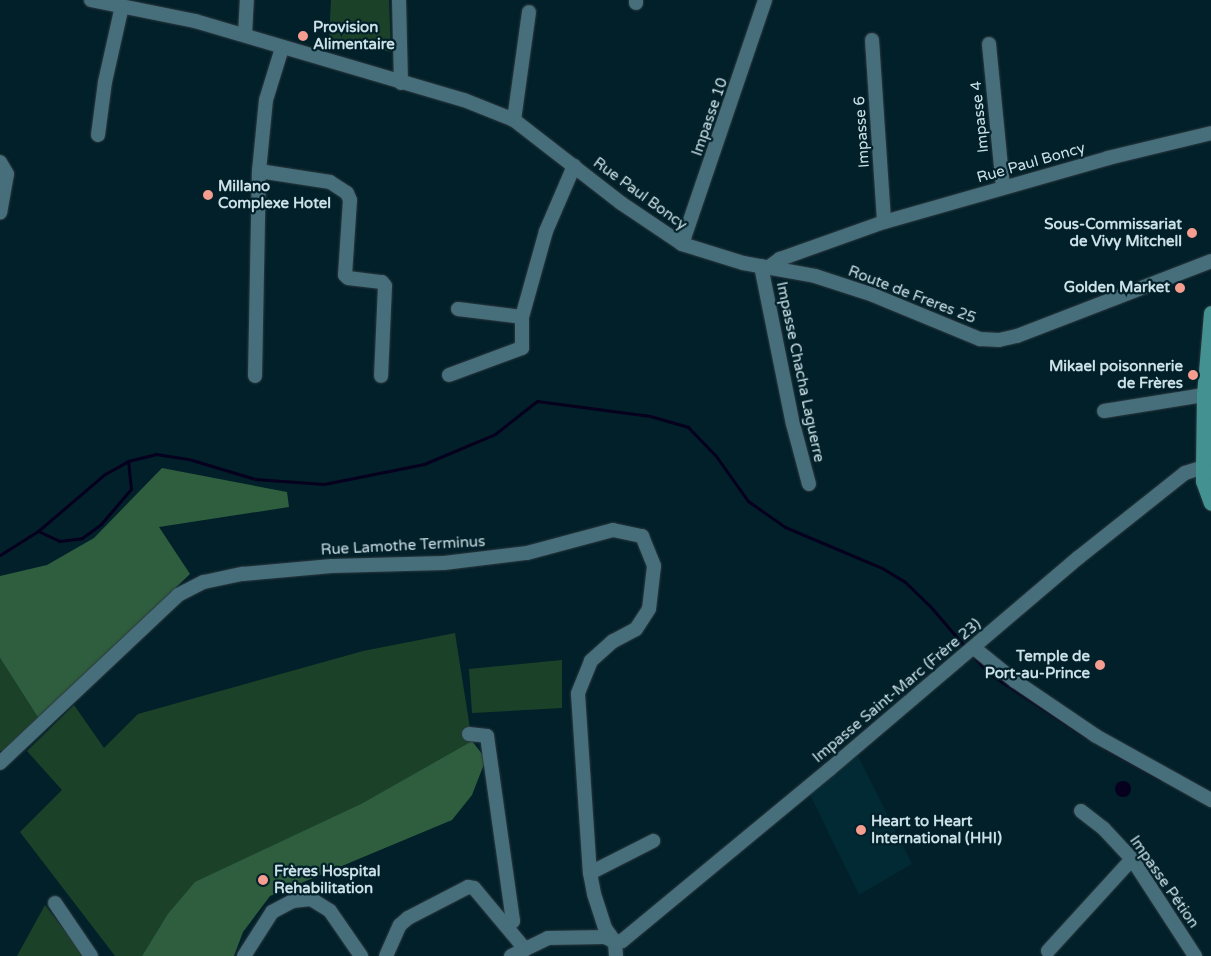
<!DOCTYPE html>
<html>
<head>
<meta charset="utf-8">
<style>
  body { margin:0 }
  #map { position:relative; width:1211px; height:956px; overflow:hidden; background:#022029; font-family:"Varela Round",sans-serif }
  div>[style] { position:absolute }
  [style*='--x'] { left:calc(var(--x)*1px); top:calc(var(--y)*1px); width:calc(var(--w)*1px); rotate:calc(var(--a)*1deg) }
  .built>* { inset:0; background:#012a34 }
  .green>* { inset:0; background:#1b4228 }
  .forest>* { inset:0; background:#2f5e3e }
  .water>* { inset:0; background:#06001e }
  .round { border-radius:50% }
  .stream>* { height:3px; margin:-1.5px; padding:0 1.5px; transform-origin:1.5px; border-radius:1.5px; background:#06001e }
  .roads { filter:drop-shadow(0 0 1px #2d383f) drop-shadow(0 0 1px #2d383f) }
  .minor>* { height:14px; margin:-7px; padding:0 7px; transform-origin:7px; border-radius:7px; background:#476e7b }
  .major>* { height:15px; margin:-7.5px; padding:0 7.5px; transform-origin:7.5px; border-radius:7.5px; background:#439191 }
  .dots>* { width:14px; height:14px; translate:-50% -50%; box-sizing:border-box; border:2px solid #022029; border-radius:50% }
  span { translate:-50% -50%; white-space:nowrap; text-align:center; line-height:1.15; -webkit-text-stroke:4.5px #022029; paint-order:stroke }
  .poi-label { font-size:15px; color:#cbe0e7; font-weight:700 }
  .left { translate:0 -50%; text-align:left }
  .right { translate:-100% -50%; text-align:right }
  .street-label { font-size:15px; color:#cbe0e7 }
</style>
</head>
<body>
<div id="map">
  <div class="built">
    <i style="clip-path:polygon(858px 756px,912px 864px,859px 895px,810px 795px)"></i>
  </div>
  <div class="green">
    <i style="clip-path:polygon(331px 0,389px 0,391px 52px,329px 40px)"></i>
    <i style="clip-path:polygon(455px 633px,472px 741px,167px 915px,142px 956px,115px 956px,20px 832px,62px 790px,27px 751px,74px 705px,104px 748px,138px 714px,363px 651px)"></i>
    <i style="clip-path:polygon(0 658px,39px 719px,8px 751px,0 751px)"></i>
    <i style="clip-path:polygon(562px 660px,562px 708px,472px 713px,469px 669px)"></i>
    <i style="clip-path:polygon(45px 905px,84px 956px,17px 956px)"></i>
  </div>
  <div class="forest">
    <i style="clip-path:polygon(162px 468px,287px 492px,289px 507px,159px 527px,190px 574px,39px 719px,0 658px,0 576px,47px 565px,94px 538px)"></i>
    <i style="clip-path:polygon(472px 741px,486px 759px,472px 795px,452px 820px,270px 896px,243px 932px,234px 956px,142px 956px,167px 915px,195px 882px,361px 804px)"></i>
  </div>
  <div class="water">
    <i class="round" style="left:1115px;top:781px;width:16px;height:16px"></i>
  </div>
  <div class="stream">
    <i style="--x:38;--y:531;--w:23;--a:25"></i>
    <i style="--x:59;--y:541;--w:23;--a:-7"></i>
    <i style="--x:82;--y:538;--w:24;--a:-36"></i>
    <i style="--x:101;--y:524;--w:46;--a:-49.4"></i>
    <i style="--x:131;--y:489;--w:28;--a:-96"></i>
    <i style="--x:0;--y:555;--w:45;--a:-32.3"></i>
    <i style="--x:38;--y:531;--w:88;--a:-40.4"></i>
    <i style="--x:105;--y:474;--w:26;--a:-29"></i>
    <i style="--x:128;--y:461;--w:29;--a:-14"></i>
    <i style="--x:156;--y:454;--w:36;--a:9"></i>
    <i style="--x:192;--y:460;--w:66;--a:16.8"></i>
    <i style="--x:255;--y:479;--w:69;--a:4.1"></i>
    <i style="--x:324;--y:484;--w:102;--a:-11.3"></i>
    <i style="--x:424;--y:464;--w:77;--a:-22.9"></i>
    <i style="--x:495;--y:434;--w:53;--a:-38.2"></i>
    <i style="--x:537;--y:401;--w:114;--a:7.6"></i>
    <i style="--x:650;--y:416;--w:40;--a:16"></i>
    <i style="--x:688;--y:427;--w:40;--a:46"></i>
    <i style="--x:716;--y:456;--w:55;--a:54.6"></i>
    <i style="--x:748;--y:501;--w:45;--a:35.1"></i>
    <i style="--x:785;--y:527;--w:105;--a:22.9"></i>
    <i style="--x:882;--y:568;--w:26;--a:31"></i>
    <i style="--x:904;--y:581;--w:36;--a:44"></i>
    <i style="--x:930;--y:606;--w:55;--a:49.4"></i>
    <i style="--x:972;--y:655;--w:26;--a:47"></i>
    <i style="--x:990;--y:674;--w:115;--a:33.3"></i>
    <i style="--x:1106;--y:749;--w:62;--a:29.1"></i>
  </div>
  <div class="roads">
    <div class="minor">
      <i style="--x:91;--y:0;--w:106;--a:11.4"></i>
      <i style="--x:195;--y:21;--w:280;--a:16.4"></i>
      <i style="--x:464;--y:100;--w:54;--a:21.8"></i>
      <i style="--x:514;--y:120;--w:135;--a:37.8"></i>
      <i style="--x:621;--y:203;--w:73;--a:33.9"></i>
      <i style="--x:682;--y:244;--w:64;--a:17.3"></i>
      <i style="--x:743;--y:263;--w:73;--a:10.2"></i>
      <i style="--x:815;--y:276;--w:61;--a:18.1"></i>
      <i style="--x:873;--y:295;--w:116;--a:22.4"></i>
      <i style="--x:980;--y:339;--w:19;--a:3"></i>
      <i style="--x:999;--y:340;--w:18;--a:-13"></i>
      <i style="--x:1017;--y:336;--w:208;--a:-21.1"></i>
      <i style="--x:399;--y:0;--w:83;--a:88.6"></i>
      <i style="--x:636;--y:3;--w:3;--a:-90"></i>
      <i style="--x:245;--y:35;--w:35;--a:-87"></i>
      <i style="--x:872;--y:40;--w:182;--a:86.2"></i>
      <i style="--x:989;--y:44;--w:144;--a:84.4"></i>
      <i style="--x:514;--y:120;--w:109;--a:-82.1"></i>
      <i style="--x:98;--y:135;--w:53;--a:-82.5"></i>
      <i style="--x:105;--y:82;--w:78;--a:-77.4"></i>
      <i style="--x:0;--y:162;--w:14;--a:60"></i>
      <i style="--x:7;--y:174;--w:39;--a:100"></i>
      <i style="--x:259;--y:171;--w:72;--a:8.8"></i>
      <i style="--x:330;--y:182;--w:20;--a:33"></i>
      <i style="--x:347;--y:193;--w:8;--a:67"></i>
      <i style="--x:350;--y:200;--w:75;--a:93.8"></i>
      <i style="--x:345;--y:275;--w:4;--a:45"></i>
      <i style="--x:348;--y:278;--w:34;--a:7"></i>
      <i style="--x:382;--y:282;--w:5;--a:53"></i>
      <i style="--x:385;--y:286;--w:90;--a:92.5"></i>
      <i style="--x:682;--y:244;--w:258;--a:-71.2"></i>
      <i style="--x:761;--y:266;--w:161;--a:78.6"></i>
      <i style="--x:793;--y:424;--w:62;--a:75.1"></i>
      <i style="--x:769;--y:267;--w:14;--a:-36"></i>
      <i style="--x:780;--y:259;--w:110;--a:-19.6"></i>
      <i style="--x:884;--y:222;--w:233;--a:-15.9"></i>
      <i style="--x:1108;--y:158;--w:106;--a:-13.6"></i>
      <i style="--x:458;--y:309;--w:64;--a:7.1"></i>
      <i style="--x:449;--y:375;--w:78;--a:-20.3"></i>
      <i style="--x:522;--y:348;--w:31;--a:-90"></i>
      <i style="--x:522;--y:317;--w:89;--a:-74.4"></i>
      <i style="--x:546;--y:231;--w:71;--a:-66.7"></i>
      <i style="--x:255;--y:376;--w:205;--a:-88.9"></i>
      <i style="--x:259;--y:171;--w:71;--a:-84.4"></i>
      <i style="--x:266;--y:100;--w:54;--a:-72.9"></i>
      <i style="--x:1104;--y:411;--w:101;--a:-9.1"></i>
      <i style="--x:974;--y:648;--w:53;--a:38.8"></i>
      <i style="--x:1015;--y:681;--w:98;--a:34.2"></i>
      <i style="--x:1096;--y:736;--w:132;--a:29.1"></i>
      <i style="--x:469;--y:734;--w:18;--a:6"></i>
      <i style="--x:487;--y:736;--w:187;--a:82"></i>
      <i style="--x:513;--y:921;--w:8;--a:140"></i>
      <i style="--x:0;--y:763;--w:245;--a:-43.3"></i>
      <i style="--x:178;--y:595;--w:29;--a:-27"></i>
      <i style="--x:204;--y:582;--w:40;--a:-12"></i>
      <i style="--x:243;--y:574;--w:89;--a:-5.1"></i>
      <i style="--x:332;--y:566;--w:112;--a:-1.5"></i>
      <i style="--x:444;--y:563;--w:84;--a:-6.9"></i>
      <i style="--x:527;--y:553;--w:89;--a:-15"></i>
      <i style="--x:613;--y:530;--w:30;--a:12"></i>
      <i style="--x:642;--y:536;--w:32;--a:68"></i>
      <i style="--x:654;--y:566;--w:43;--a:96.6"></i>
      <i style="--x:649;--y:609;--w:24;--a:123"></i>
      <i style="--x:636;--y:629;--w:26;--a:152"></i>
      <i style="--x:613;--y:641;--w:30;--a:138"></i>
      <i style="--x:591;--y:661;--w:35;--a:112"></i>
      <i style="--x:578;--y:694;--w:179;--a:86.2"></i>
      <i style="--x:590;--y:873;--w:21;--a:79"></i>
      <i style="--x:594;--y:894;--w:36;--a:72"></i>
      <i style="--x:605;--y:928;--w:17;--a:54"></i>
      <i style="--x:615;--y:942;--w:14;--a:86"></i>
      <i style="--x:1081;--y:811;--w:29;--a:38"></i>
      <i style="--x:1104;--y:829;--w:41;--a:47"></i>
      <i style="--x:1132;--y:859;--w:116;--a:57"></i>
      <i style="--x:590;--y:873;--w:71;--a:-26.9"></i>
      <i style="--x:55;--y:903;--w:64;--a:55.8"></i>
      <i style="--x:615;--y:942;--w:7;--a:-8"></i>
      <i style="--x:622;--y:941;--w:270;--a:-39.6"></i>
      <i style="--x:830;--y:769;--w:326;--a:-40.4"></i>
      <i style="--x:1078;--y:558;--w:137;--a:-38.5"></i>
      <i style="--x:1185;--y:473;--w:19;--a:-18"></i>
      <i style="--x:1048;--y:951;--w:125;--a:-47.6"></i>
      <i style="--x:244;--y:956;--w:52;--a:-57.5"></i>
      <i style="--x:272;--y:912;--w:24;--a:-28"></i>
      <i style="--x:293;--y:901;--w:18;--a:-6"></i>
      <i style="--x:311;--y:899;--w:22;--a:32"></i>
      <i style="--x:330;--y:911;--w:55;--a:55.4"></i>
      <i style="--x:386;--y:956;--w:34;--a:-66"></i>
      <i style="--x:400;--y:925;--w:11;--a:-41"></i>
      <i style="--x:408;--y:918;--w:68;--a:-27.3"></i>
      <i style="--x:468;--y:887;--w:6;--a:9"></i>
      <i style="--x:474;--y:888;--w:80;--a:50.1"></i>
      <i style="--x:511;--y:956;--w:41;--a:-25.9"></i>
      <i style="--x:548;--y:938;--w:57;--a:-1"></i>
      <i style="--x:605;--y:937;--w:11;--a:27"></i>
    </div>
    <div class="major">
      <i style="--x:1211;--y:313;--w:82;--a:94.9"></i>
      <i style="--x:1204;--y:395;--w:72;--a:90.8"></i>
      <i style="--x:1203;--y:467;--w:14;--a:90"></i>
      <i style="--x:1203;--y:481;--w:23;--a:70"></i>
    </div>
  </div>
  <div class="dots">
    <i style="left:303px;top:36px;background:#f59d8e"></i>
    <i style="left:208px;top:195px;background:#f59d8e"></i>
    <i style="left:1192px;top:233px;background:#f59d8e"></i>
    <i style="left:1180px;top:288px;background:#f59d8e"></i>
    <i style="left:1193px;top:375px;background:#f59d8e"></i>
    <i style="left:1100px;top:665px;background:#f59d8e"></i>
    <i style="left:861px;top:830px;background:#f59d8e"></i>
    <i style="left:263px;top:880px;background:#f59d8e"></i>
  </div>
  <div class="poi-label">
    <span class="left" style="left:313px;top:36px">Provision<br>Alimentaire</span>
    <span class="left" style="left:218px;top:195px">Millano<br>Complexe Hotel</span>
    <span class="right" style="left:1182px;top:233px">Sous-Commissariat<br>de Vivy Mitchell</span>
    <span class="right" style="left:1170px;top:288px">Golden Market</span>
    <span class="right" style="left:1183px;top:375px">Mikael poisonnerie<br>de Frères</span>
    <span class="right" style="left:1090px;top:665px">Temple de<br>Port-au-Prince</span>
    <span class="left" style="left:871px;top:830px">Heart to Heart<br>International (HHI)</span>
    <span class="left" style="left:274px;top:880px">Frères Hospital<br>Rehabilitation</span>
  </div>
  <div class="street-label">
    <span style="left:710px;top:117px;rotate:-71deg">Impasse 10</span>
    <span style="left:980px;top:117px;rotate:-96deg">Impasse 4</span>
    <span style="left:862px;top:132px;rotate:-94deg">Impasse 6</span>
    <span style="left:1031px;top:163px;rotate:-16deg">Rue Paul Boncy</span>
    <span style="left:640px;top:194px;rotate:36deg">Rue Paul Boncy</span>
    <span style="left:912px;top:295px;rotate:21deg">Route de Freres 25</span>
    <span style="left:800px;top:372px;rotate:78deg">Impasse Chacha Laguerre</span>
    <span style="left:403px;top:546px;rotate:-3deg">Rue Lamothe Terminus</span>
    <span style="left:897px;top:691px;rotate:-40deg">Impasse Saint-Marc (Frère 23)</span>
    <span style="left:1164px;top:882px;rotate:55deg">Impasse Pétion</span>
  </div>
</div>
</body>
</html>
